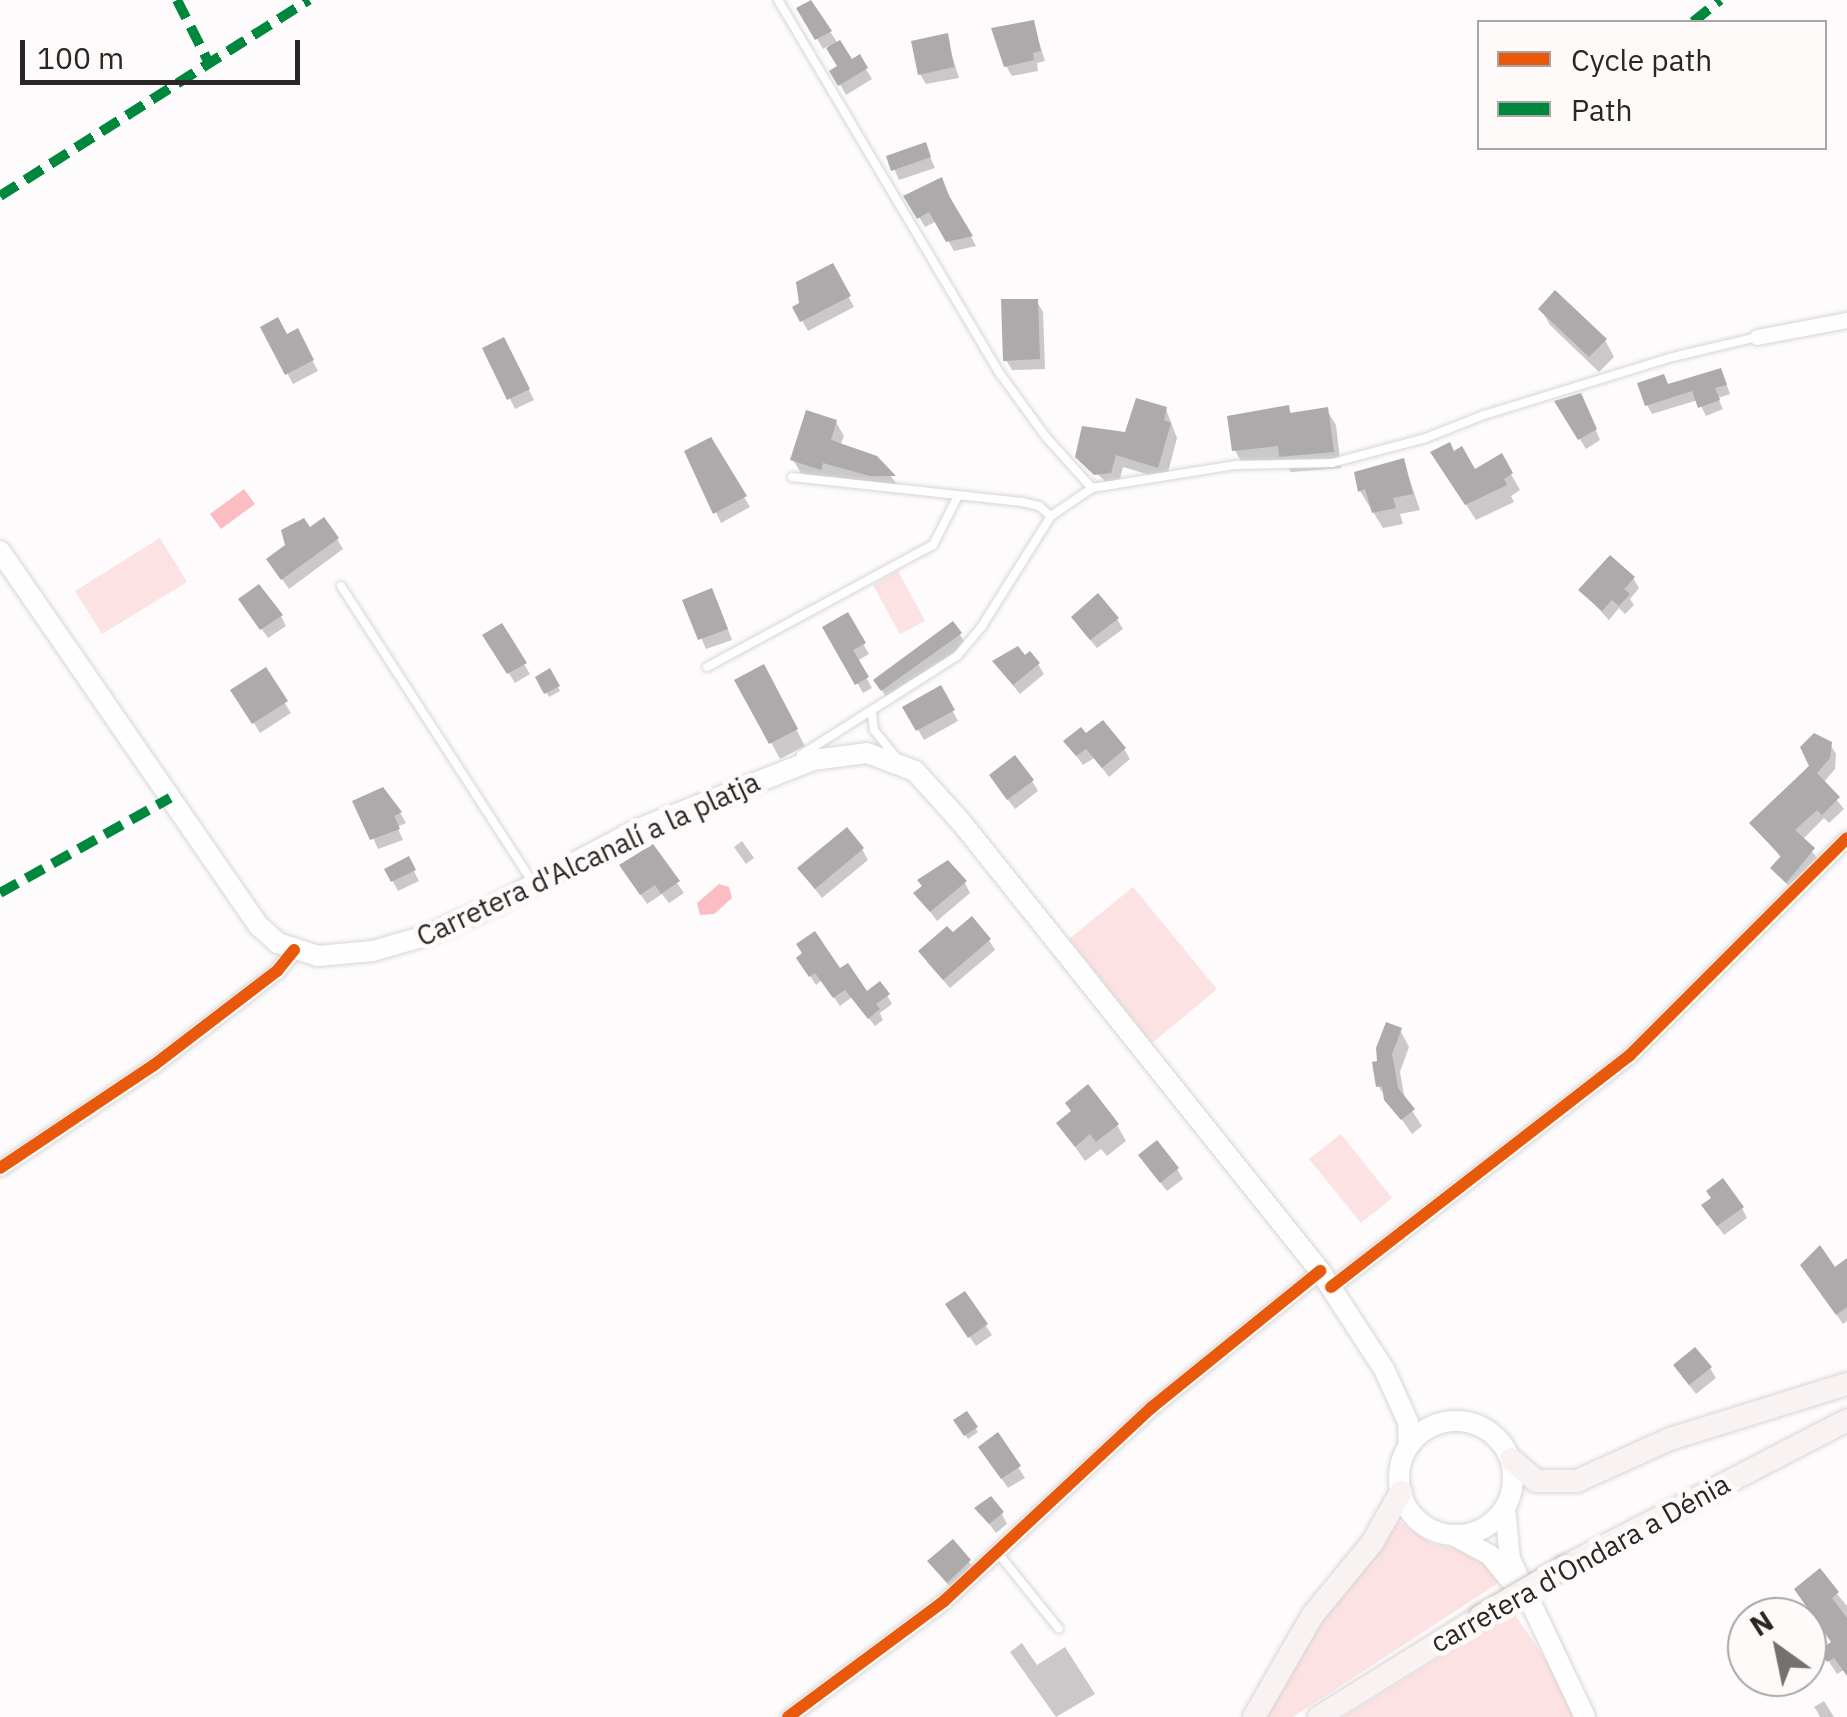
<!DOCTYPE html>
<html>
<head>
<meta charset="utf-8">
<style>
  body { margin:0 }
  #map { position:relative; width:1847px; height:1717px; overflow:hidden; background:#fdfbfb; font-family:"IBM Plex Sans",sans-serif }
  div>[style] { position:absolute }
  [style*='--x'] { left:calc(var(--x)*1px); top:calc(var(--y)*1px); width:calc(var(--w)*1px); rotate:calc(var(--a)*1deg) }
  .green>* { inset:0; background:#fde2e3 }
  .water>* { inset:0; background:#fcbdc2 }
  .shadow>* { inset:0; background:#0003 }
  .building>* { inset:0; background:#acaaaa }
  .roads { filter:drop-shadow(0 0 2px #d8d5d5) drop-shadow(0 0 2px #d8d5d5) }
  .lane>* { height:8px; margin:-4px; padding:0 4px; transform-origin:4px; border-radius:4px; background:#fffefe }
  .street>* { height:15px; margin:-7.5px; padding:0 7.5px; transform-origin:7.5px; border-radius:7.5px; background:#fffefe }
  .secondary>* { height:20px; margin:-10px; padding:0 10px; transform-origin:10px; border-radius:10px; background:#fffefe }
  .secondary>.ring { margin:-10px; padding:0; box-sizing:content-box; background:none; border:20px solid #fffefe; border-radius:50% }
  .primary>* { height:22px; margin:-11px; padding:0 11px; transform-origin:11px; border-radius:11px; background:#f8f2f3 }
  .bridges { filter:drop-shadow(0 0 2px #c9bfc0) drop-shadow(0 0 2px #c9bfc0) }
  .primary-bridge>* { height:22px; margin:-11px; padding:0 11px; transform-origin:11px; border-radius:11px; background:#f8f2f3 }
  .quiet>* { height:10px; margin-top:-5px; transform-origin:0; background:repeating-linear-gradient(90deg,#00873e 0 20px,transparent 0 30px) }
  .cycleway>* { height:12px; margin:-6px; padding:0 6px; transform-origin:6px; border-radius:6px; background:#e8590c }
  span { translate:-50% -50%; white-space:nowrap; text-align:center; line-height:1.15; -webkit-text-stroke:10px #fefafa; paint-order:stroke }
  .street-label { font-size:28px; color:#2a2626 }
  .legend { position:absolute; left:1477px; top:20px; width:350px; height:130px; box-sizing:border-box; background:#fefafa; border:2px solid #a9a5a5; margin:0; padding:12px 18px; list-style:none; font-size:30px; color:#2a2626 }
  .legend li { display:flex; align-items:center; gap:20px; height:50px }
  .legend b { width:50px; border:2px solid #a9a5a5 }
  .north { position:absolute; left:1727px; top:1597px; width:100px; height:100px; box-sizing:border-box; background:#fefafa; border:2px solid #a9a5a5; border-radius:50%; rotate:327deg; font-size:28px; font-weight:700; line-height:40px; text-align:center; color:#2a2626 }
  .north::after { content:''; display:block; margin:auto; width:35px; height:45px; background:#747171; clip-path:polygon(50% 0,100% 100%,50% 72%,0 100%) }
  .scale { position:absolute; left:20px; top:40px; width:280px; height:45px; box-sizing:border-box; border:5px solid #2a2626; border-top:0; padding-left:12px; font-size:30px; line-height:35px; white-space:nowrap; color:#2a2626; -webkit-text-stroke:8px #fefafa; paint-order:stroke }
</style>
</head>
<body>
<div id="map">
  <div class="green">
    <i style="clip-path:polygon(160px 538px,187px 582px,102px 634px,75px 591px)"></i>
    <i style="clip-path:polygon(898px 571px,925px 621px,900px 634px,873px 585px)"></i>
    <i style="clip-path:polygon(1133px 887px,1217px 989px,1152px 1043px,1069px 939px)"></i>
    <i style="clip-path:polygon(1341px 1134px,1392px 1198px,1361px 1223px,1309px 1159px)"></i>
    <i style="clip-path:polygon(1399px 1521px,1430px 1543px,1474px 1553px,1503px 1580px,1293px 1717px,1264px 1717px,1318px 1621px)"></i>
    <i style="clip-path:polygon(1513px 1612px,1553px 1670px,1574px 1717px,1344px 1717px)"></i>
  </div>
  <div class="water">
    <i style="clip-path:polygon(244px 489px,255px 504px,221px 529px,210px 514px)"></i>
    <i style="clip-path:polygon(719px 884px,729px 887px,732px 898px,714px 914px,700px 915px,697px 903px)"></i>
  </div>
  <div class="shadow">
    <i style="clip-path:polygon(811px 3px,851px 63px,859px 58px,872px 79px,846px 95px,833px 72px,841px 67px,828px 46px,823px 49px,800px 9px)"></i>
    <i style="clip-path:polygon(1033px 23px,1045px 61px,1037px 63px,1038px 71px,1012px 76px,1006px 66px)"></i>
    <i style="clip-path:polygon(946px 36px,959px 78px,926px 84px,920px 74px)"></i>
    <i style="clip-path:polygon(925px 145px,935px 168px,899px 180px,889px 157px)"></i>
    <i style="clip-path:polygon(941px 180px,976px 246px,954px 251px,937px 221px,925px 227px,907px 197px)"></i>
    <i style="clip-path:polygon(832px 266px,854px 307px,808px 331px,795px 308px)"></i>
    <i style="clip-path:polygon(1037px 302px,1043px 312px,1045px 369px,1012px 370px,1006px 360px)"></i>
    <i style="clip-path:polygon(1541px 309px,1605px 340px,1614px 357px,1599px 372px,1550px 325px)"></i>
    <i style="clip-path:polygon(263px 328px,286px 338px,297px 332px,318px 371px,293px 384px)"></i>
    <i style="clip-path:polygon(485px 349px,509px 350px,534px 400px,515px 409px)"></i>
    <i style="clip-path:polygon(1725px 380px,1730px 394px,1718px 398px,1723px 409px,1706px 416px,1698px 400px,1652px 414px,1647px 405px,1668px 386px)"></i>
    <i style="clip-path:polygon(1558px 403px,1586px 406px,1600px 440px,1586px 449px)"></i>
    <i style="clip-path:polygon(1288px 407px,1292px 415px,1326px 409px,1336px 425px,1341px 468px,1291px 472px,1285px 462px,1244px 467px,1235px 450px)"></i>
    <i style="clip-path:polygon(1166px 409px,1177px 438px,1166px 480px,1123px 467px,1118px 486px,1104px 487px,1085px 470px,1101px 485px,1105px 481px,1077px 456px,1127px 435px)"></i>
    <i style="clip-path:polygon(836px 422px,844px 436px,840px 446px,876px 458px,901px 489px,879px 489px,831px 476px,828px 482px,801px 473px,793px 460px)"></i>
    <i style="clip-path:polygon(710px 441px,750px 507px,721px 523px,688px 453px)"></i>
    <i style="clip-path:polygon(1454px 454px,1474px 472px,1501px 457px,1520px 490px,1511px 496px,1514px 502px,1476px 520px,1443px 469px)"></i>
    <i style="clip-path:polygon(1403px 460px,1420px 510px,1400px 514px,1403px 524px,1383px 528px,1360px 491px)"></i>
    <i style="clip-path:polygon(310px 530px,337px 539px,343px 549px,289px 589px,275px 569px)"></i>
    <i style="clip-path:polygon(1633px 578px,1639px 588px,1630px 599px,1634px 605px,1625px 614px,1619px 608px,1609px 620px,1581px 590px)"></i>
    <i style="clip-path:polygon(685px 601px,717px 601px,732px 640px,706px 649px)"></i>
    <i style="clip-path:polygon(248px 610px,281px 616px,286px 626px,268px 638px)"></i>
    <i style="clip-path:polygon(847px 616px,869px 654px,857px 661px,872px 688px,863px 693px,826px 628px)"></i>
    <i style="clip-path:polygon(1117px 619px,1123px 629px,1097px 648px,1080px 628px)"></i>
    <i style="clip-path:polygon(953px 624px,966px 644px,888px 700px,876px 681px)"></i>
    <i style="clip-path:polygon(501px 627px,530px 674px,515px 683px,486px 636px)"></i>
    <i style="clip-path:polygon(1038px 664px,1044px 674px,1020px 694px,1001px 671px)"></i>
    <i style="clip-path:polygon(265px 671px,291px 713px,260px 733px,234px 691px)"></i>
    <i style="clip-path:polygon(549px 672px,560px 691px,549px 697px,538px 678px)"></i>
    <i style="clip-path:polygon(738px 681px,772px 684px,805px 746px,780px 759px)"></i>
    <i style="clip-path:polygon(940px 688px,958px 721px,924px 740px,906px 708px)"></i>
    <i style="clip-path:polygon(1086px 737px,1124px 749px,1130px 759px,1109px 777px,1094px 758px,1083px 765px,1066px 742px)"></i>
    <i style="clip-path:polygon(1830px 744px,1836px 754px,1835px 769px,1823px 783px,1844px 809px,1829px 823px,1824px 818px,1802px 840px,1819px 860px,1793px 891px,1773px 868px,1782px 859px,1753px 824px)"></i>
    <i style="clip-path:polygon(1032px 781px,1038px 791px,1015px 809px,998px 786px)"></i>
    <i style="clip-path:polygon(394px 802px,406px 823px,397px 827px,403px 840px,378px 849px,373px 838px)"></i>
    <i style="clip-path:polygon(742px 841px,754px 858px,746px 864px,734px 847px)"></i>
    <i style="clip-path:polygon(652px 848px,684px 893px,669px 903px,662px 894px,647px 904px,628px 876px)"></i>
    <i style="clip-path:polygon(862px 849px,868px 860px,822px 898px,806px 878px)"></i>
    <i style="clip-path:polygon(408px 860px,419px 881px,398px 891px,387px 870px)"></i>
    <i style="clip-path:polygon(965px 883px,970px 893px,937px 921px,917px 894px)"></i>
    <i style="clip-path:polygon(953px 936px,989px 940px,995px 950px,950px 988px,927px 962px)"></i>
    <i style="clip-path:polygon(804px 967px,840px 971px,866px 995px,887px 995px,892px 1004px,880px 1013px,883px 1020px,875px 1026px,852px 997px,840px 1006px,822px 980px,816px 985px)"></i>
    <i style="clip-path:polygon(1400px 1030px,1409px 1047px,1400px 1072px,1405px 1100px,1422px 1126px,1412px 1134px,1378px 1086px)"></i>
    <i style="clip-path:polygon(1059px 1124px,1117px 1125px,1126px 1141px,1107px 1156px,1101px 1149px,1085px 1161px)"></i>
    <i style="clip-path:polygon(1147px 1165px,1177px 1169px,1183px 1179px,1167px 1191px)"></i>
    <i style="clip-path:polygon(1714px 1199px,1742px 1208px,1747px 1218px,1724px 1235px,1710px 1216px)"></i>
    <i style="clip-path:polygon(1834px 1270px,1847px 1271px,1847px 1321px,1843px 1324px,1809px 1276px)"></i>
    <i style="clip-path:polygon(965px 1294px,992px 1335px,976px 1346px,954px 1315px)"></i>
    <i style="clip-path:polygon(1710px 1368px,1716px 1378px,1696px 1394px,1682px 1376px)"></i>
    <i style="clip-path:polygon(966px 1414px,978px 1432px,968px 1439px,956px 1421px)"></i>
    <i style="clip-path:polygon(998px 1436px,1025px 1478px,1008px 1488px,987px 1457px)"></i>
    <i style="clip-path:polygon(978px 1509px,1002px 1514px,1007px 1524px,996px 1533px)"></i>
    <i style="clip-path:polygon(930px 1562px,969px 1562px,975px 1572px,954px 1592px)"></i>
    <i style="clip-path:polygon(1819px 1572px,1847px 1606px,1847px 1675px,1844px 1670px,1837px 1674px,1822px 1651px,1833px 1643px)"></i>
    <i style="clip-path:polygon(1022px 1643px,1037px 1665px,1065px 1647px,1095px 1694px,1056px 1717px,1010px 1652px)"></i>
    <i style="clip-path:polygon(1824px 1701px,1832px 1714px,1834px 1717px,1820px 1717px,1817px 1711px,1814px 1707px)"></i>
  </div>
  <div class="building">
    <i style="clip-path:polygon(811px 0,832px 31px,815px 40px,796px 8px)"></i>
    <i style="clip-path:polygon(1034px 20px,1041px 51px,1033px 53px,1034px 60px,1004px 67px,991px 28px)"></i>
    <i style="clip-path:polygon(948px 33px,954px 67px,918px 75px,911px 41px)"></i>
    <i style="clip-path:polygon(840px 40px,852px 59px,860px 54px,868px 68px,838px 86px,829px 71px,837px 66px,826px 48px)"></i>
    <i style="clip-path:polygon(926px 142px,931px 157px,891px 171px,886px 156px)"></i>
    <i style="clip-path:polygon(942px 177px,949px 196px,973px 236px,946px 242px,929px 212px,917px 219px,903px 196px)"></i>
    <i style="clip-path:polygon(833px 263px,851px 296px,800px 322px,792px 307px,799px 303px,796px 282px)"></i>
    <i style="clip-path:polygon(1555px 290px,1607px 339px,1589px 357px,1538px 309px)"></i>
    <i style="clip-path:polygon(1001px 299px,1038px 299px,1040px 359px,1003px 361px)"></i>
    <i style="clip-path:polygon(278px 317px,287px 334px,298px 328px,314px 360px,285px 375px,260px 327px)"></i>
    <i style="clip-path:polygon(504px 337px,530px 389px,507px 400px,482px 348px)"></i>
    <i style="clip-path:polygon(1721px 368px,1727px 385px,1715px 388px,1720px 400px,1698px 408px,1692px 391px,1645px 406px,1637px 383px,1664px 374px,1668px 384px)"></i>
    <i style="clip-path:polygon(1581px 393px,1597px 429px,1578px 440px,1554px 401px)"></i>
    <i style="clip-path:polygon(1136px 398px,1167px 407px,1164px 420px,1171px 423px,1158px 468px,1116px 455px,1111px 473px,1094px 475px,1075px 457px,1082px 426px,1125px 432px)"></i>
    <i style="clip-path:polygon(1289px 405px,1290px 413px,1328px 407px,1334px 452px,1279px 457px,1278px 446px,1232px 451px,1227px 416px)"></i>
    <i style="clip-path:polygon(806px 410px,837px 420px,831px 440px,877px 456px,896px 476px,870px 476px,823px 463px,821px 470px,790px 460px)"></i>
    <i style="clip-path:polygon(711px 437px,747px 496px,713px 514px,684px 451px)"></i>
    <i style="clip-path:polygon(1450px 442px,1454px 451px,1462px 446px,1475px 469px,1502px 453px,1513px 473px,1504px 479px,1507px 485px,1465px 505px,1430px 452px)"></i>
    <i style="clip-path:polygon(1404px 458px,1413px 494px,1393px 498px,1396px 508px,1372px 513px,1365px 489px,1358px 492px,1354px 472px)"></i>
    <i style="clip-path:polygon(324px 517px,339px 538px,281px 580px,266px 559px,285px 545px,281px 530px,304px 518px,310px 527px)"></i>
    <i style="clip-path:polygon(1610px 555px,1635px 577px,1624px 589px,1630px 594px,1619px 606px,1612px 600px,1602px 611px,1578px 590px)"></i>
    <i style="clip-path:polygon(259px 584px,283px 615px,260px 630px,238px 599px)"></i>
    <i style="clip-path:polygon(712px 588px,728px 629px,698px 640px,682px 600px)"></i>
    <i style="clip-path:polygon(1098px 593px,1119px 618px,1090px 640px,1071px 617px)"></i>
    <i style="clip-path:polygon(848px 612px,866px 643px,853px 650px,869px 677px,855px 685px,822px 627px)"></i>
    <i style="clip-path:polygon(953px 621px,962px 633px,881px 691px,873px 680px)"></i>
    <i style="clip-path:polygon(502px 623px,527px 663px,507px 674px,482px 635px)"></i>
    <i style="clip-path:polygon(1018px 646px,1025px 655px,1030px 651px,1040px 663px,1013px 685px,992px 661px)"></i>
    <i style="clip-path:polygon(764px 664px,798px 729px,769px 744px,734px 680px)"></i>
    <i style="clip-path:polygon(266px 667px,288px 701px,252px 724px,230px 690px)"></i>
    <i style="clip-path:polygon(550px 668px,560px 686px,544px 694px,535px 677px)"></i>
    <i style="clip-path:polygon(941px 685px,955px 710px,916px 731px,902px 707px)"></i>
    <i style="clip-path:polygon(1103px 720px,1126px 748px,1102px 768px,1086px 749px,1076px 756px,1063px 741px,1081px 727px,1086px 733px)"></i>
    <i style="clip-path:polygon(1814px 733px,1832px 742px,1830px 758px,1817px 773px,1840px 797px,1822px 815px,1817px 810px,1795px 830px,1815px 848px,1786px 883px,1770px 868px,1781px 856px,1749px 823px,1809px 766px,1800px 747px)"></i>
    <i style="clip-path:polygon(1015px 755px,1034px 780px,1007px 800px,989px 775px)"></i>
    <i style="clip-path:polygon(383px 787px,402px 812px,394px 816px,400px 829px,370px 840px,352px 801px)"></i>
    <i style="clip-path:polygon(847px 827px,864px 848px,815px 889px,797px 868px)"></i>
    <i style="clip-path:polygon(653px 844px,680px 881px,661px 894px,655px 885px,640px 895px,619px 865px)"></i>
    <i style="clip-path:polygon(409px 856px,416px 870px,391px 882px,384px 869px)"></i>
    <i style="clip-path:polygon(948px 860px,967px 881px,930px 912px,913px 893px,922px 886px,917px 880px)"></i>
    <i style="clip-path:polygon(972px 916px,991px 939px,943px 980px,918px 951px,947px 926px,953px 932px)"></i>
    <i style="clip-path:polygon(815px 931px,840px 968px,848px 963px,867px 991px,880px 981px,890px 994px,876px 1004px,880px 1009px,868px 1019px,845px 990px,833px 998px,815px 973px,809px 977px,796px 958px,802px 953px,796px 944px)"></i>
    <i style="clip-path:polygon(1386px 1022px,1402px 1028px,1392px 1054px,1398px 1088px,1415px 1109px,1401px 1120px,1384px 1100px,1382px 1086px,1376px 1087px,1372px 1062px,1377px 1061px,1376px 1048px)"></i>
    <i style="clip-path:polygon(1088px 1084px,1119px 1124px,1096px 1142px,1090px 1134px,1075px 1147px,1056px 1123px,1071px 1111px,1065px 1103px)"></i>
    <i style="clip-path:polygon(1157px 1140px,1179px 1168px,1160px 1183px,1138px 1155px)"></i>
    <i style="clip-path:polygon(1723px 1178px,1744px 1207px,1717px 1226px,1701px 1205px,1711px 1198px,1706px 1191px)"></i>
    <i style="clip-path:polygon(1820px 1245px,1835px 1267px,1847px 1258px,1847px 1307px,1836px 1315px,1800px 1265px)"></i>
    <i style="clip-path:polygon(965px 1291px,988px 1324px,968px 1338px,945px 1304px)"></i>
    <i style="clip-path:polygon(1695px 1347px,1712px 1367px,1689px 1385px,1673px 1365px)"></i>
    <i style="clip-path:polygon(967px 1411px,978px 1427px,964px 1436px,953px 1420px)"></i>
    <i style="clip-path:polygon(998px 1432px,1021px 1466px,1001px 1479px,978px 1447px)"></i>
    <i style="clip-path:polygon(991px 1496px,1004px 1512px,989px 1524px,974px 1508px)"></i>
    <i style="clip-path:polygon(953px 1539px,971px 1560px,947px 1583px,927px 1561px)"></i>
    <i style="clip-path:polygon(1820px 1568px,1839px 1592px,1832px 1598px,1847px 1618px,1847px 1676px,1834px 1658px,1827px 1662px,1818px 1651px,1831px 1642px,1794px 1589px)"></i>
  </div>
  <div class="roads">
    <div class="lane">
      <i style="--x:778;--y:0;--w:436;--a:59.3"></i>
      <i style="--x:1001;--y:375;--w:77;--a:54"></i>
      <i style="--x:1046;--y:437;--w:69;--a:48"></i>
      <i style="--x:792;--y:477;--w:231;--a:6.2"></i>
      <i style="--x:1022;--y:502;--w:17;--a:13"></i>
      <i style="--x:1039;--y:506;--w:16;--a:40"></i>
      <i style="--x:341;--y:586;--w:351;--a:57.1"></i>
      <i style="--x:707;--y:667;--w:257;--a:-28.4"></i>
      <i style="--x:933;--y:545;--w:55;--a:-63"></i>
      <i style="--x:872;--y:712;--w:18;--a:84"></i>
      <i style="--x:874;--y:730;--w:35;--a:51"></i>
      <i style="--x:801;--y:755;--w:185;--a:-32.4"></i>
      <i style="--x:957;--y:656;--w:39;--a:-50"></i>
      <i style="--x:982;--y:626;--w:130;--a:-57.9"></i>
      <i style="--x:1051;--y:516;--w:50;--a:-34.3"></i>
      <i style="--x:1092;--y:488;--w:146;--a:-9.1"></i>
      <i style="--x:1236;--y:465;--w:96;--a:-1.2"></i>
      <i style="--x:1332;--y:463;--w:94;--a:-14.8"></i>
      <i style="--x:1423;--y:439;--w:66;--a:-21.5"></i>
      <i style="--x:1484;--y:415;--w:198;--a:-17.1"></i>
      <i style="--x:1673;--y:357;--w:86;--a:-13.4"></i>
      <i style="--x:998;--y:1553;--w:97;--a:51.2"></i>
    </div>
    <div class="street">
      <i style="--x:1757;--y:337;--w:92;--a:-10.7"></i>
      <i style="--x:0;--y:1168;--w:185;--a:-33.8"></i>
      <i style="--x:154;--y:1065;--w:155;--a:-37.4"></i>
      <i style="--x:277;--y:971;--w:27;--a:-51"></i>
      <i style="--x:1331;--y:1287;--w:377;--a:-37.8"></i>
      <i style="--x:1629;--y:1056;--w:308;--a:-45"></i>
      <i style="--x:788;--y:1717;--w:194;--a:-36.6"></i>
      <i style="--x:944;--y:1601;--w:283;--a:-43"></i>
      <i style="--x:1151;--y:1408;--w:218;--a:-39"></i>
    </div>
    <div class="secondary">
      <i style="--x:0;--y:551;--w:456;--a:55.4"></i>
      <i style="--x:259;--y:926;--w:25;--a:42"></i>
      <i style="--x:278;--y:943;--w:42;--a:18"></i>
      <i style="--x:318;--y:956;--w:55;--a:-5.2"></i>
      <i style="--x:373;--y:951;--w:57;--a:-16.2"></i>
      <i style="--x:428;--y:935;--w:73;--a:-24.1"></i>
      <i style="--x:495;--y:905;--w:162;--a:-28"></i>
      <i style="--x:638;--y:829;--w:188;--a:-21.5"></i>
      <i style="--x:813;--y:760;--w:54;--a:-7.4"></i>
      <i style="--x:867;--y:753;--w:51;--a:20.6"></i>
      <i style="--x:915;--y:771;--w:69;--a:48"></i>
      <i style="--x:961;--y:822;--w:575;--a:51.36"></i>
      <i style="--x:1320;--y:1271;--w:117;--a:56.9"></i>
      <i style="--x:1384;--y:1369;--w:58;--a:65.6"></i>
      <i style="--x:1408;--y:1422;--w:24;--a:88"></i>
      <i class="ring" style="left:1399px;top:1421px;width:94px;height:94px"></i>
      <i style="--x:1505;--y:1508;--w:51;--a:84.4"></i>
      <i style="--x:1510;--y:1559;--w:175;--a:64.6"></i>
      <i style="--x:1453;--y:1535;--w:42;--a:28.4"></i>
      <i style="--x:1490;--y:1555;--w:32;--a:51"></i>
    </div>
    <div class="primary">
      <i style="--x:1511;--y:1459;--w:33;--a:41"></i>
      <i style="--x:1536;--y:1481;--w:41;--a:0"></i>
      <i style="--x:1577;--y:1481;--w:102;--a:-24.3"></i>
      <i style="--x:1670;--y:1439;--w:185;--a:-17.3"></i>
      <i style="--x:1564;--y:1567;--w:319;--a:-27.4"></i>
      <i style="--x:1254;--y:1717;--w:116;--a:-60.1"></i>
      <i style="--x:1312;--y:1616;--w:94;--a:-50.6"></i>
      <i style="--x:1372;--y:1543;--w:59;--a:-60.4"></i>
      <i style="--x:1319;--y:1717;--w:191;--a:-31.9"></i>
    </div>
  </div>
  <div class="bridges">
    <div class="primary-bridge">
      <i style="--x:1481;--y:1616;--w:96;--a:-30.6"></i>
    </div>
  </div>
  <div class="quiet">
    <i style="--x:177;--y:0;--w:68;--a:63.1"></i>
    <i style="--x:1693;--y:22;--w:35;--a:-39"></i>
    <i style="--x:0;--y:196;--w:366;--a:-32.4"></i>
    <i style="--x:0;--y:893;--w:195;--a:-29.2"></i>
  </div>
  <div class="cycleway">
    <i style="--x:0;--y:1168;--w:185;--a:-33.8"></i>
    <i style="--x:154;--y:1065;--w:155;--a:-37.4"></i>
    <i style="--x:277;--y:971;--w:27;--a:-51"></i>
    <i style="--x:1331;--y:1287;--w:377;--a:-37.8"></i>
    <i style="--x:1629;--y:1056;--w:308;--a:-45"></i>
    <i style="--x:788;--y:1717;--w:194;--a:-36.6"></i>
    <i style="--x:944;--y:1601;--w:283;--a:-43"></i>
    <i style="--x:1151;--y:1408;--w:218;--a:-39"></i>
  </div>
  <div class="street-label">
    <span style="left:588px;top:859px;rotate:-25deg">Carretera d'Alcanalí a la platja</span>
    <span style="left:1580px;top:1563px;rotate:-29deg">carretera d'Ondara a Dénia</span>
  </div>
  <ul class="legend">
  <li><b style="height:12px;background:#e8590c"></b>Cycle path</li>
  <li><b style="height:12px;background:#00873e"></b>Path</li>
  </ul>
  <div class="north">N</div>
  <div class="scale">100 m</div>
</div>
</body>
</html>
